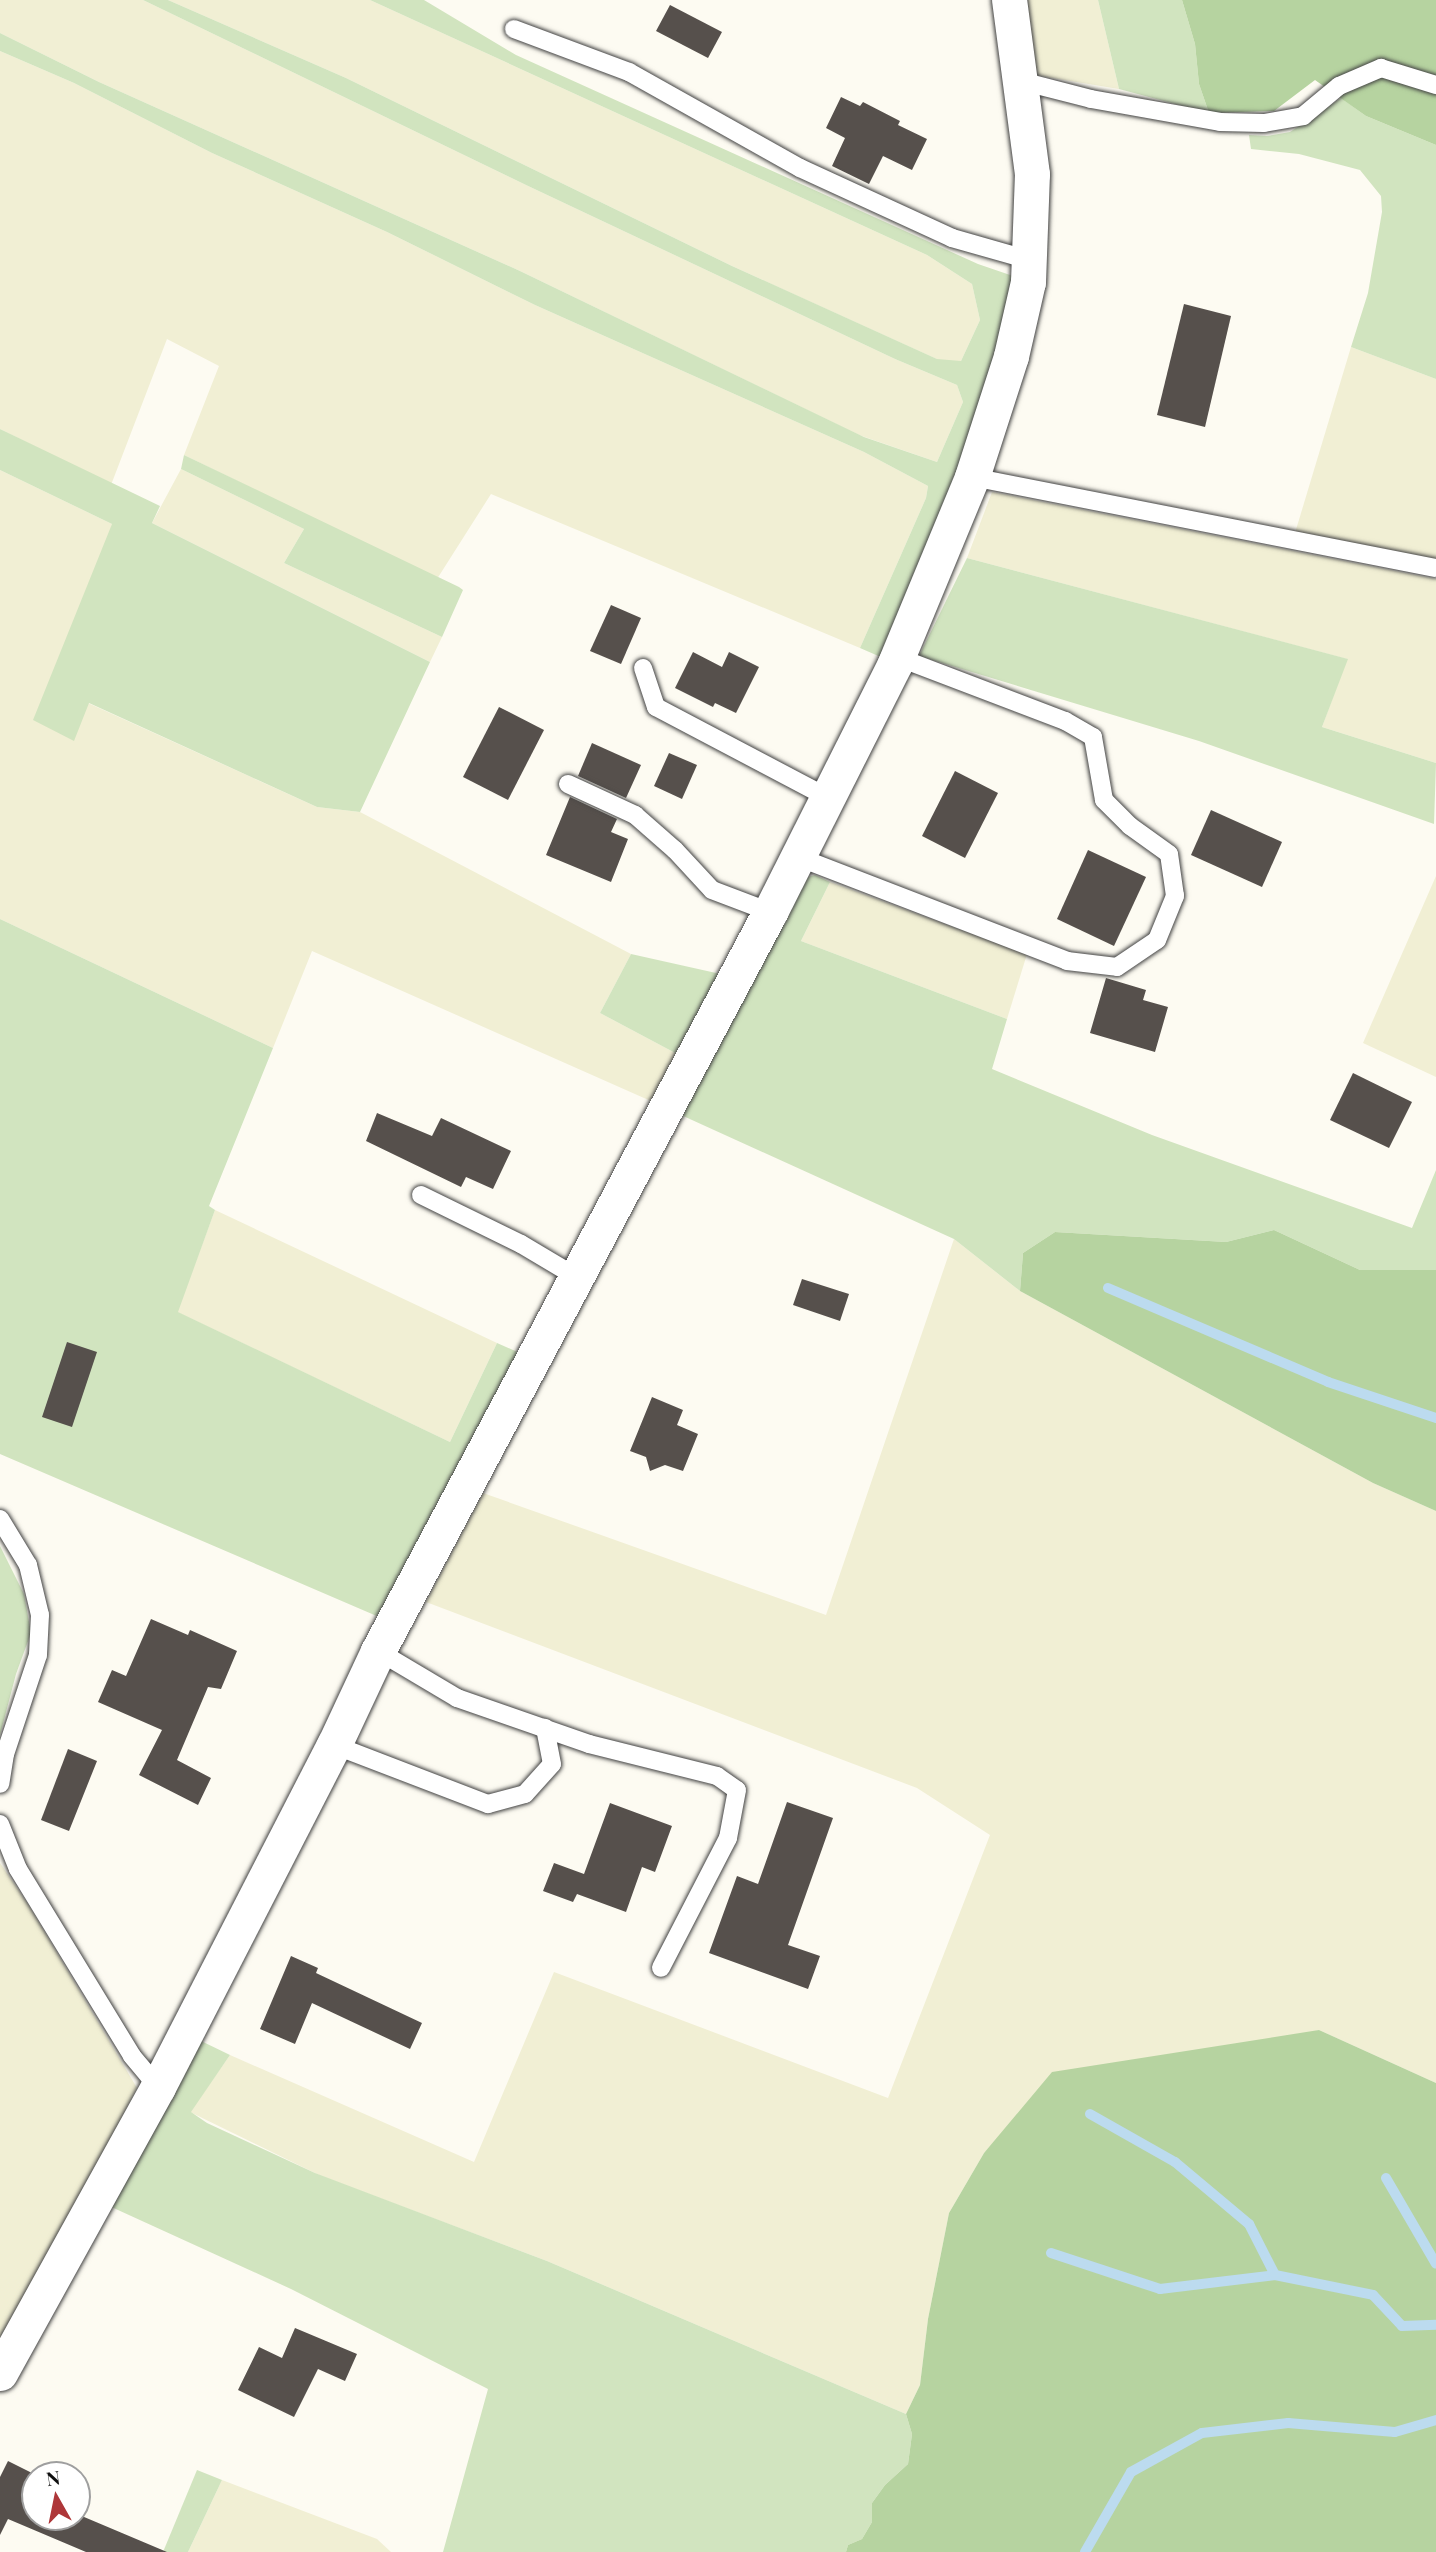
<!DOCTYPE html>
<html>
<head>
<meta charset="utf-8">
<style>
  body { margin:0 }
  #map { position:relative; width:1436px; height:2552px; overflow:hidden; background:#fdfbf2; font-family:"Playfair Display",serif }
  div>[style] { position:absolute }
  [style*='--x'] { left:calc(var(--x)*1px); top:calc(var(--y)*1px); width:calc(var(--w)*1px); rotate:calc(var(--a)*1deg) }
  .farmland>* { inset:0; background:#f1efd4 }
  .green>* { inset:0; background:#d1e4bf }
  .forest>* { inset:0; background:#b6d3a0 }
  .stream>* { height:10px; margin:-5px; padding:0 5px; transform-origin:5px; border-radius:5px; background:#bcdbef }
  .building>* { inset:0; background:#56504c }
  .roads { filter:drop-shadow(0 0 2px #424242) drop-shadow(0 0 2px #424242) }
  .service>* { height:18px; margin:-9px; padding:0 9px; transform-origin:9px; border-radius:9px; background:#fff }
  .minor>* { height:35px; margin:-17.5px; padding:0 17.5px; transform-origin:17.5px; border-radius:17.5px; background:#fff }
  span { translate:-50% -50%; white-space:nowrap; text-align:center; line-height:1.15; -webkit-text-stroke:7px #fff; paint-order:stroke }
  .north { position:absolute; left:21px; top:2461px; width:70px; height:70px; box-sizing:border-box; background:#fff; border:2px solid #9f9f9f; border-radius:50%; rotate:351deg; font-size:19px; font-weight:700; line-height:28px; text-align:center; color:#0f0f0f }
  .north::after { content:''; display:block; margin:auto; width:24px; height:32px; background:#ae3739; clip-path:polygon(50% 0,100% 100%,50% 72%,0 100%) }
</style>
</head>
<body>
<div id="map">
  <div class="farmland">
    <i style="clip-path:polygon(0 0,143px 0,526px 185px,895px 359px,957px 385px,963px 402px,937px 462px,859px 435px,520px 271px,99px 82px,0 33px)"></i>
    <i style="clip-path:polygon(168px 0,370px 0,927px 255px,972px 284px,980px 320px,961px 361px,941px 361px,732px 266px,346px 78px)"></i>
    <i style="clip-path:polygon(1025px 0,1098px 0,1119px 89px,1034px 75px)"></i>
    <i style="clip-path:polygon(0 51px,74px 83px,212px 153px,387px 232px,535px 305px,864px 452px,928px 486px,926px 498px,860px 648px,491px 494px,437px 579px,184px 455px,219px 366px,167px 339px,111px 485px,0 429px)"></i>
    <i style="clip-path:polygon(1351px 347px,1436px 379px,1436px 560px,1295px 533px)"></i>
    <i style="clip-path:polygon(181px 469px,304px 529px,284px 563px,442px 637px,430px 662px,152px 523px)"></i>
    <i style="clip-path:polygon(0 470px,112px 524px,88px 703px,317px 807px,360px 812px,631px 954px,600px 1013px,679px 1055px,653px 1102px,312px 951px,273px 1048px,0 919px)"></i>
    <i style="clip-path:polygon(992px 492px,1436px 579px,1436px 763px,1322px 727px,1347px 659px,967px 558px)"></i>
    <i style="clip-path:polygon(1436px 876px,1436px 1077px,1363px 1043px)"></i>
    <i style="clip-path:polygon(830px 882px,1027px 954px,1007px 1019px,801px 941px)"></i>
    <i style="clip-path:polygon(215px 1210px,497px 1343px,450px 1442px,177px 1312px)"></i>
    <i style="clip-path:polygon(954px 1239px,1020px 1291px,1373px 1483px,1436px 1511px,1436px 2083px,1319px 2030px,995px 2141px,984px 2153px,949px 2213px,928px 2319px,920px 2385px,906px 2414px,547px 2261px,321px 2176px,190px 2112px,230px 2055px,474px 2162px,554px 1972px,888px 2098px,990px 1835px,917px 1788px,426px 1602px,483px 1493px,826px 1615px)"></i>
    <i style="clip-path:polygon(0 1863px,28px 1904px,137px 2088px,0 2354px)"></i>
    <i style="clip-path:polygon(222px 2480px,377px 2539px,391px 2552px,188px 2552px)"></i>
  </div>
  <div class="green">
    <i style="clip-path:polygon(143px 0,168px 0,346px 78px,732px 266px,937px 359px,961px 361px,980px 320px,972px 284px,927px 255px,370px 0,424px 0,516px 55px,978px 264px,1013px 276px,979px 437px,883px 658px,860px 648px,926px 498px,928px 486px,864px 452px,535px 305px,387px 232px,212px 153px,74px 83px,0 51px,0 33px,99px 82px,520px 271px,864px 437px,937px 462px,963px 402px,957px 385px,895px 359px,526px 185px)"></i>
    <i style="clip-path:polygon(1098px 0,1182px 0,1195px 44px,1199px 84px,1209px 113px,1119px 89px)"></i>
    <i style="clip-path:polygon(1341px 98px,1366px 116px,1436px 145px,1436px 379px,1351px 347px,1368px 293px,1382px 212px,1381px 196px,1360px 170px,1299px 154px,1251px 149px,1249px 135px,1267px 136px,1290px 132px)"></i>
    <i style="clip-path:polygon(0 429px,160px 506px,152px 523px,430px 662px,360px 812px,317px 807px,89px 703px,74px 741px,33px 720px,112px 524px,0 470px)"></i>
    <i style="clip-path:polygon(184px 455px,459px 587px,463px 590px,442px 637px,284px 563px,304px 529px,181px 469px)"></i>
    <i style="clip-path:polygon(967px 558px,1348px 659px,1322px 727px,1436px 763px,1434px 824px,1199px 741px,919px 656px)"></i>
    <i style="clip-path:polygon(815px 875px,830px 882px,801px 941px,1007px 1019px,992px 1069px,1152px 1135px,1412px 1228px,1436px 1170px,1436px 1270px,1360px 1270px,1274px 1230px,1226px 1242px,1055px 1232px,1023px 1253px,1020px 1291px,954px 1239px,681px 1115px,804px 878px)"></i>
    <i style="clip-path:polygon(0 919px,273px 1048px,209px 1206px,215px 1210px,178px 1312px,450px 1442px,497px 1343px,522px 1354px,379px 1617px,0 1454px)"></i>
    <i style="clip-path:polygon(631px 954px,725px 975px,679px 1055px,600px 1013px)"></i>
    <i style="clip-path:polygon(0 1546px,24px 1594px,31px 1633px,16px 1674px,0 1735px)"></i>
    <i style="clip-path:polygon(197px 2039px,230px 2055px,191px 2112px,207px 2123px,315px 2173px,547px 2261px,906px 2414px,912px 2434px,908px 2464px,885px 2485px,872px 2503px,872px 2522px,862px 2539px,848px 2545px,846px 2552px,443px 2552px,488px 2389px,291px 2289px,107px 2205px)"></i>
    <i style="clip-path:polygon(197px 2470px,222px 2480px,188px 2552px,163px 2552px)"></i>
  </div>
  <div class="forest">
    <i style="clip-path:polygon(1182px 0,1436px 0,1436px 145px,1366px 116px,1315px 80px,1274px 111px,1209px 113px,1199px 84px,1195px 44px)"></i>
    <i style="clip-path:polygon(1274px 1230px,1360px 1270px,1436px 1270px,1436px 1511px,1373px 1483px,1020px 1291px,1023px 1253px,1055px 1232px,1226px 1242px)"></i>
    <i style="clip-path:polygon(1319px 2030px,1436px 2083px,1436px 2552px,846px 2552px,848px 2545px,862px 2539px,872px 2522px,872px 2503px,885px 2485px,908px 2464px,912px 2434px,906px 2414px,920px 2385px,928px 2319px,949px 2213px,984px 2153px,1052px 2072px)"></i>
  </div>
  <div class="stream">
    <i style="--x:1108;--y:1288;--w:239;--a:23.1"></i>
    <i style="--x:1328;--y:1382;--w:114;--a:18.4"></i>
    <i style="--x:1090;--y:2114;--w:98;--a:29.5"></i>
    <i style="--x:1175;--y:2162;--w:97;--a:40"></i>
    <i style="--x:1249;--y:2224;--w:57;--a:63"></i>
    <i style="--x:1386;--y:2178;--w:99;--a:59.8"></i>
    <i style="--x:1051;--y:2253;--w:115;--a:18.3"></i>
    <i style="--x:1160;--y:2289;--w:116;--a:-6.9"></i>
    <i style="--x:1275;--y:2275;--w:100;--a:11.5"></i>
    <i style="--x:1373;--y:2295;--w:42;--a:46.9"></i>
    <i style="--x:1402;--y:2326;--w:34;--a:-2"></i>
    <i style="--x:1085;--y:2552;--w:92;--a:-60.1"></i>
    <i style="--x:1131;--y:2472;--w:81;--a:-28.8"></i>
    <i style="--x:1202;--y:2433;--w:87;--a:-6.6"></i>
    <i style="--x:1288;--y:2423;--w:107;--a:4.8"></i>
    <i style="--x:1395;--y:2432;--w:43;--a:-16.3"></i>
  </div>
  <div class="building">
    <i style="clip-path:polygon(670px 5px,722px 32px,708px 58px,656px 31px)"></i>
    <i style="clip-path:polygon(841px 97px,860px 106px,863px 102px,900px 121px,898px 125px,927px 139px,912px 170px,883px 156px,869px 184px,832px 166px,845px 138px,826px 128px)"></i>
    <i style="clip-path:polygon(1184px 304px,1231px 316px,1205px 427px,1157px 415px)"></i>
    <i style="clip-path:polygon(611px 605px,641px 618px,621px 664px,590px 651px)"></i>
    <i style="clip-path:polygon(693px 652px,722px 667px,729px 652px,759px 667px,736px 713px,715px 703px,713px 707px,675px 688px)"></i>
    <i style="clip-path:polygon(499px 707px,544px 730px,508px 800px,463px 777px)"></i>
    <i style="clip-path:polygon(592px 743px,641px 765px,626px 798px,578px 776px)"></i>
    <i style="clip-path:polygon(669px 753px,697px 765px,682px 799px,654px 786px)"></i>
    <i style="clip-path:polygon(955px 771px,998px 793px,965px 858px,922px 836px)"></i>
    <i style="clip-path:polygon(570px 797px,617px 819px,611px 832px,628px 839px,611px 882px,546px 855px)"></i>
    <i style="clip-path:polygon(1211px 810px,1282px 842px,1262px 887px,1191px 855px)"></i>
    <i style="clip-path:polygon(1088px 850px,1146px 877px,1114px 946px,1057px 919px)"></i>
    <i style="clip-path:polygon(1106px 978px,1146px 990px,1143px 1000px,1168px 1007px,1155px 1052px,1090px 1033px)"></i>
    <i style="clip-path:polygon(1353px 1073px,1412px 1102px,1389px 1148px,1330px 1120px)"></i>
    <i style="clip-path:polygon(377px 1113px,432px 1136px,441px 1118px,511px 1151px,493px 1189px,466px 1177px,461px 1187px,366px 1141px)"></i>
    <i style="clip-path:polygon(802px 1279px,849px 1294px,840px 1321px,793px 1305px)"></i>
    <i style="clip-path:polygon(67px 1342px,97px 1352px,72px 1427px,42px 1417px)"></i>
    <i style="clip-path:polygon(652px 1397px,683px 1410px,677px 1425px,698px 1434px,683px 1471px,665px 1465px,650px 1471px,646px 1457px,630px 1451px)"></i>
    <i style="clip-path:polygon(151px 1619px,188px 1635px,190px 1630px,237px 1651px,221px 1689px,208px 1687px,177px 1760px,211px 1778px,198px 1805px,139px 1775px,162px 1730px,98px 1702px,112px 1670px,126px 1676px)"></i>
    <i style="clip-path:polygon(68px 1749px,97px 1761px,69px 1831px,41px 1820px)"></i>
    <i style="clip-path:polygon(787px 1802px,833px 1818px,788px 1945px,820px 1956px,808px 1989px,709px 1953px,737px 1876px,758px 1884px)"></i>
    <i style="clip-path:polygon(610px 1803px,672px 1826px,655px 1872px,642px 1867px,626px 1912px,577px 1894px,573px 1902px,543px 1891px,554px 1863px,584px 1874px)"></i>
    <i style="clip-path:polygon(291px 1956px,318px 1968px,316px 1973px,422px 2023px,410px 2049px,312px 2003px,295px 2044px,260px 2029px)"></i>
    <i style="clip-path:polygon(295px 2328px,357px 2354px,345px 2381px,318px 2369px,294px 2417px,238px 2390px,259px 2347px,282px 2358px)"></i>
    <i style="clip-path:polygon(8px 2461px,32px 2473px,23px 2491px,35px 2496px,35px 2517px,77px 2517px,77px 2514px,167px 2552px,86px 2552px,8px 2519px,0 2535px,0 2477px)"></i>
  </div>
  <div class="roads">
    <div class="service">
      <i style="--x:514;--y:29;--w:123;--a:20.5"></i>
      <i style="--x:629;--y:72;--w:196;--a:29.3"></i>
      <i style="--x:800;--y:168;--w:167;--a:24.7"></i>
      <i style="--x:952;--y:238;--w:80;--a:15.9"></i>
      <i style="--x:1021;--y:81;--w:72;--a:14.4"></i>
      <i style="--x:1091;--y:99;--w:131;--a:10.1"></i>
      <i style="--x:1220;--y:122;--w:44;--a:1.3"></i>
      <i style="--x:1264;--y:123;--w:40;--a:-10"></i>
      <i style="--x:1303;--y:116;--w:47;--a:-39.8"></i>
      <i style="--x:1339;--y:86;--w:46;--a:-23.2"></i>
      <i style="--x:1381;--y:68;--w:58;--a:17.2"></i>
      <i style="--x:972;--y:477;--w:473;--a:11.1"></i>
      <i style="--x:643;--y:668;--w:41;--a:71.6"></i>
      <i style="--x:656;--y:707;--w:193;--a:27.8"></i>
      <i style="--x:568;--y:784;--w:74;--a:24.8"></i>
      <i style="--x:635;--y:815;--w:53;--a:41.2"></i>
      <i style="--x:675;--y:850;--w:54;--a:47.2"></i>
      <i style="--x:712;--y:890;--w:62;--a:20.8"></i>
      <i style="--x:798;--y:857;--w:288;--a:21.1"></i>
      <i style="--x:1067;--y:961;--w:50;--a:6.8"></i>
      <i style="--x:1117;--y:967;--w:48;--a:-34"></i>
      <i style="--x:1157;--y:940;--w:48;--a:-67.8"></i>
      <i style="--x:1175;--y:896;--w:42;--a:-98.1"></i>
      <i style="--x:1169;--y:854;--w:48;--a:-144.3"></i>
      <i style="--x:1130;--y:826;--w:37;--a:-135"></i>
      <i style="--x:1104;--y:800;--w:64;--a:-99.9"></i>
      <i style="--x:1093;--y:737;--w:32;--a:-150"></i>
      <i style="--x:1065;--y:721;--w:180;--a:-159.1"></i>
      <i style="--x:421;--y:1195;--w:111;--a:26.1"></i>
      <i style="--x:521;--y:1244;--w:66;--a:30.8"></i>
      <i style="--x:0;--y:1519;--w:54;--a:58.7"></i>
      <i style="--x:28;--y:1565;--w:51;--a:76.5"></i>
      <i style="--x:40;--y:1615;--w:40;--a:92.9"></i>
      <i style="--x:38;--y:1655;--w:104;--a:108.4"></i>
      <i style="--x:5;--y:1754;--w:30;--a:99"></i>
      <i style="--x:378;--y:1651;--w:92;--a:30.7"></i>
      <i style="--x:457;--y:1698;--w:140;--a:19.2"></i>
      <i style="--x:589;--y:1744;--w:132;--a:14"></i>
      <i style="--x:717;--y:1776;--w:24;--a:35"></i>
      <i style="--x:737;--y:1790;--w:49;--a:100.6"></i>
      <i style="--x:728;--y:1838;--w:146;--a:117.3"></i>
      <i style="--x:334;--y:1745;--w:165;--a:21"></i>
      <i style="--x:488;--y:1804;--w:38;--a:-15"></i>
      <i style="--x:525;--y:1794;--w:40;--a:-48"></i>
      <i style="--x:552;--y:1764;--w:37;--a:-101"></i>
      <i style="--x:0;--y:1824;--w:48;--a:68.2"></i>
      <i style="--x:18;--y:1869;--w:219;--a:58.6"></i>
      <i style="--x:132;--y:2056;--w:40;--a:50"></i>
    </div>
    <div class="minor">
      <i style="--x:0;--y:2373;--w:327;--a:-61.1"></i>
      <i style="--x:158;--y:2087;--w:385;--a:-62.8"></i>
      <i style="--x:334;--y:1745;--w:104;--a:-64.9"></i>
      <i style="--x:378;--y:1651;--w:837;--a:-62.06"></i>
      <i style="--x:770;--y:912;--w:279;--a:-63.3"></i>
      <i style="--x:895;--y:663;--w:201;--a:-67.5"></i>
      <i style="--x:972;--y:477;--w:127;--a:-72.1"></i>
      <i style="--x:1011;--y:356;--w:76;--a:-77.1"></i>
      <i style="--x:1028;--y:282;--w:108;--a:-87.9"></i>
      <i style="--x:1032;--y:174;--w:176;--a:-97.5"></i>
    </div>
  </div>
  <div class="north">N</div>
</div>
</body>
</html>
